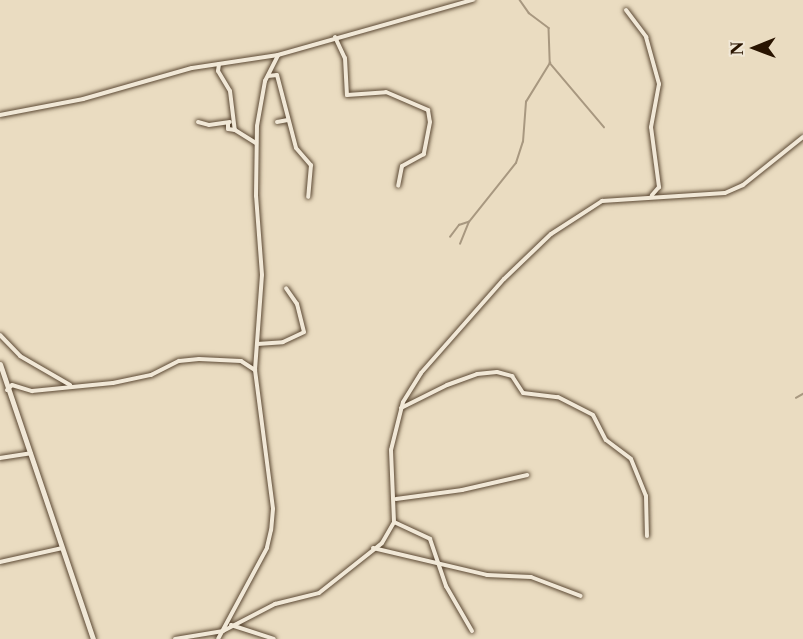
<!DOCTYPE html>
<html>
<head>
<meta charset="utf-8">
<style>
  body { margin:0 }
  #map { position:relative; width:803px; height:639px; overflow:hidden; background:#eadcc1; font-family:"Libre Caslon Text",serif }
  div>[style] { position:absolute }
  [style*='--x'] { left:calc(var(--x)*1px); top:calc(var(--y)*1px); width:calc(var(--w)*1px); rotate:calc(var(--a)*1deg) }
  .stream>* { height:1.5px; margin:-0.75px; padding:0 0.75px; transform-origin:0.75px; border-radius:0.75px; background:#a89880 }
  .roads { filter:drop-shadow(0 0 2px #594631) drop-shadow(0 0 2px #594631) }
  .street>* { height:4px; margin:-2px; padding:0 2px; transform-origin:2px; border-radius:2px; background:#f1e8d7 }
  .secondary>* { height:5px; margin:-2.5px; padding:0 2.5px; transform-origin:2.5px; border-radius:2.5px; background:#f1e8d7 }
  span { translate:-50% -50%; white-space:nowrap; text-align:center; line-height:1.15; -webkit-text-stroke:4.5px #f1e8d7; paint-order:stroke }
  .north { position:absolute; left:725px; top:18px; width:60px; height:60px; -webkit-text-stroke:4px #f1e8d7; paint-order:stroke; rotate:269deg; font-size:16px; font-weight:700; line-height:24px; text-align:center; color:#291401 }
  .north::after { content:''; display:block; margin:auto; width:21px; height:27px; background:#291401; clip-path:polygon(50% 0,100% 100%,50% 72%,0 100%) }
</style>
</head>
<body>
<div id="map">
  <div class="stream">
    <i style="--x:520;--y:0;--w:16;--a:55"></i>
    <i style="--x:529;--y:13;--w:25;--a:37"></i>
    <i style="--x:549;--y:28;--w:35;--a:88"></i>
    <i style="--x:550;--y:63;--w:84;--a:49.8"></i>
    <i style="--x:450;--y:237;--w:15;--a:-53"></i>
    <i style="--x:459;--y:225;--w:9;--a:-18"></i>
    <i style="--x:460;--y:244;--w:24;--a:-68"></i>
    <i style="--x:469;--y:222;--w:75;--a:-51.5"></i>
    <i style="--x:516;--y:163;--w:22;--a:-72"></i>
    <i style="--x:523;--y:142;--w:40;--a:-85.7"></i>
    <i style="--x:526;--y:102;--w:46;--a:-58.4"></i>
    <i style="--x:796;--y:398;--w:8;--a:-30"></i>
  </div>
  <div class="roads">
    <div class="street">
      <i style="--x:626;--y:10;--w:34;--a:53"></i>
      <i style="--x:646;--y:37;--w:49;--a:74.5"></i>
      <i style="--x:659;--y:84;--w:44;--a:100.5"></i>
      <i style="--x:651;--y:127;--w:61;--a:82.4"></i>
      <i style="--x:659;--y:187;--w:11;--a:131"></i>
      <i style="--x:335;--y:37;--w:23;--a:65"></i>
      <i style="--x:345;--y:58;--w:37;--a:87"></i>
      <i style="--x:347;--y:95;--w:39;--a:-4"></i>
      <i style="--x:386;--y:92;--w:46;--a:23.2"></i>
      <i style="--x:428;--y:110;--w:12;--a:81"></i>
      <i style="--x:430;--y:122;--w:33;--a:101"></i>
      <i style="--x:424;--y:154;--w:25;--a:151"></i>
      <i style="--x:402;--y:166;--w:20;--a:101"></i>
      <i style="--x:219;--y:64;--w:7;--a:98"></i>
      <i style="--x:218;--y:71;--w:23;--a:59"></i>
      <i style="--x:230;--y:91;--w:39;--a:83"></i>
      <i style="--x:235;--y:130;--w:7;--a:-172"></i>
      <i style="--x:228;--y:129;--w:6;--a:-90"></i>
      <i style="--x:268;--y:76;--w:9;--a:-6"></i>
      <i style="--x:277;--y:75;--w:75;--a:75.4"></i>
      <i style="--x:296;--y:148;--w:23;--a:49"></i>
      <i style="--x:311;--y:165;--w:32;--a:95"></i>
      <i style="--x:0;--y:115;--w:85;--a:-10.9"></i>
      <i style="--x:83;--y:99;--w:113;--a:-15.9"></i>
      <i style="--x:192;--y:68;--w:87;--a:-8.6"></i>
      <i style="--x:278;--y:55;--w:203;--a:-15.8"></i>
      <i style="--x:198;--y:122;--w:11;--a:15"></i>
      <i style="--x:209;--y:125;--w:21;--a:-8"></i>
      <i style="--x:277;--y:122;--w:11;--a:-10"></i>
      <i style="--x:235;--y:130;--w:25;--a:32"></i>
      <i style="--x:0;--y:335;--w:29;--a:46"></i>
      <i style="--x:20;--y:356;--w:58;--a:30.1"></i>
      <i style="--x:257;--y:344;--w:26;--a:-4"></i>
      <i style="--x:283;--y:342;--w:23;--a:-25"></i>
      <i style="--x:304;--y:332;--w:29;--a:-104"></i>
      <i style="--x:297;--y:304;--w:19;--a:-125"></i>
      <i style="--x:255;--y:370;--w:95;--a:-85.8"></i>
      <i style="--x:262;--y:275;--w:79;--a:-94.3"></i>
      <i style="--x:256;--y:196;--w:70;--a:-89.2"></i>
      <i style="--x:257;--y:126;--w:46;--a:-79.9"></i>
      <i style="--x:265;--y:81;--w:29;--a:-63"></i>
      <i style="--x:7;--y:390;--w:7;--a:-45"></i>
      <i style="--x:12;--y:385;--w:21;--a:17"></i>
      <i style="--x:32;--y:391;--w:81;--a:-5.6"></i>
      <i style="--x:113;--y:383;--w:39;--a:-12"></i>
      <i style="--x:151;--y:375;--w:31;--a:-27"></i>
      <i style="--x:179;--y:361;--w:20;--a:-6"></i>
      <i style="--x:199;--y:359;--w:42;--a:2.7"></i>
      <i style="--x:241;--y:361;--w:17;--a:33"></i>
      <i style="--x:255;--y:370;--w:140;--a:82.6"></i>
      <i style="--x:273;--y:509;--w:21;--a:95"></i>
      <i style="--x:271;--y:530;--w:18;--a:103"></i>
      <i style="--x:267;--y:548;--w:103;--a:118.3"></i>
      <i style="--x:401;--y:408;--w:51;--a:-26.6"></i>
      <i style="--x:447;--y:385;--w:32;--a:-20"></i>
      <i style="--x:477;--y:374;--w:20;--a:-6"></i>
      <i style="--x:497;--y:372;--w:16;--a:15"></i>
      <i style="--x:512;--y:376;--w:20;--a:57"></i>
      <i style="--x:523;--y:393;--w:35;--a:7"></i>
      <i style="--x:558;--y:397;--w:39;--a:27"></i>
      <i style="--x:593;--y:415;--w:28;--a:63"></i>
      <i style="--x:606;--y:440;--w:31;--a:37"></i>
      <i style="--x:631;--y:459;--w:40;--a:68"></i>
      <i style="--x:646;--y:496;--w:40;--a:88.6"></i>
      <i style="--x:0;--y:458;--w:31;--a:-9"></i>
      <i style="--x:396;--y:499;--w:67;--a:-7.8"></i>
      <i style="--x:462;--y:490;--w:67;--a:-13"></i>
      <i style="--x:394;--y:522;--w:40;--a:25"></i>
      <i style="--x:430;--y:539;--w:50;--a:71.2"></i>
      <i style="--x:446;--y:586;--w:52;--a:60"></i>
      <i style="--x:373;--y:548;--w:117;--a:13.3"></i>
      <i style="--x:487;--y:575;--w:44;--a:2.6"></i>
      <i style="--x:531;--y:577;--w:53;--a:20.8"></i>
      <i style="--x:0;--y:562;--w:64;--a:-12.7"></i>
      <i style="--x:231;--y:625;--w:45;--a:18"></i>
      <i style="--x:175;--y:639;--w:49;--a:-9.5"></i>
      <i style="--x:223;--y:631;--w:59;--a:-27.4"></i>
      <i style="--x:275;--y:604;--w:45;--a:-14"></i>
      <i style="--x:319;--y:593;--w:80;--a:-38.4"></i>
      <i style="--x:382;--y:543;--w:24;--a:-60"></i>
      <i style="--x:394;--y:522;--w:72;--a:-92.4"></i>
      <i style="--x:391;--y:450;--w:49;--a:-76"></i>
      <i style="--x:403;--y:402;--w:34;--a:-58"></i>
      <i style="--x:421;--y:373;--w:125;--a:-48.6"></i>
      <i style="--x:504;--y:279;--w:65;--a:-43.8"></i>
      <i style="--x:551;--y:234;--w:61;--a:-32.9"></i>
      <i style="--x:602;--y:201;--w:123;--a:-3.7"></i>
      <i style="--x:725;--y:193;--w:20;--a:-24"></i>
      <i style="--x:743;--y:185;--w:77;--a:-38.7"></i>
    </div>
    <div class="secondary">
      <i style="--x:0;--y:364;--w:290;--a:71.3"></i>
    </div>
  </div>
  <div class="north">N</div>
</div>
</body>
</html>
